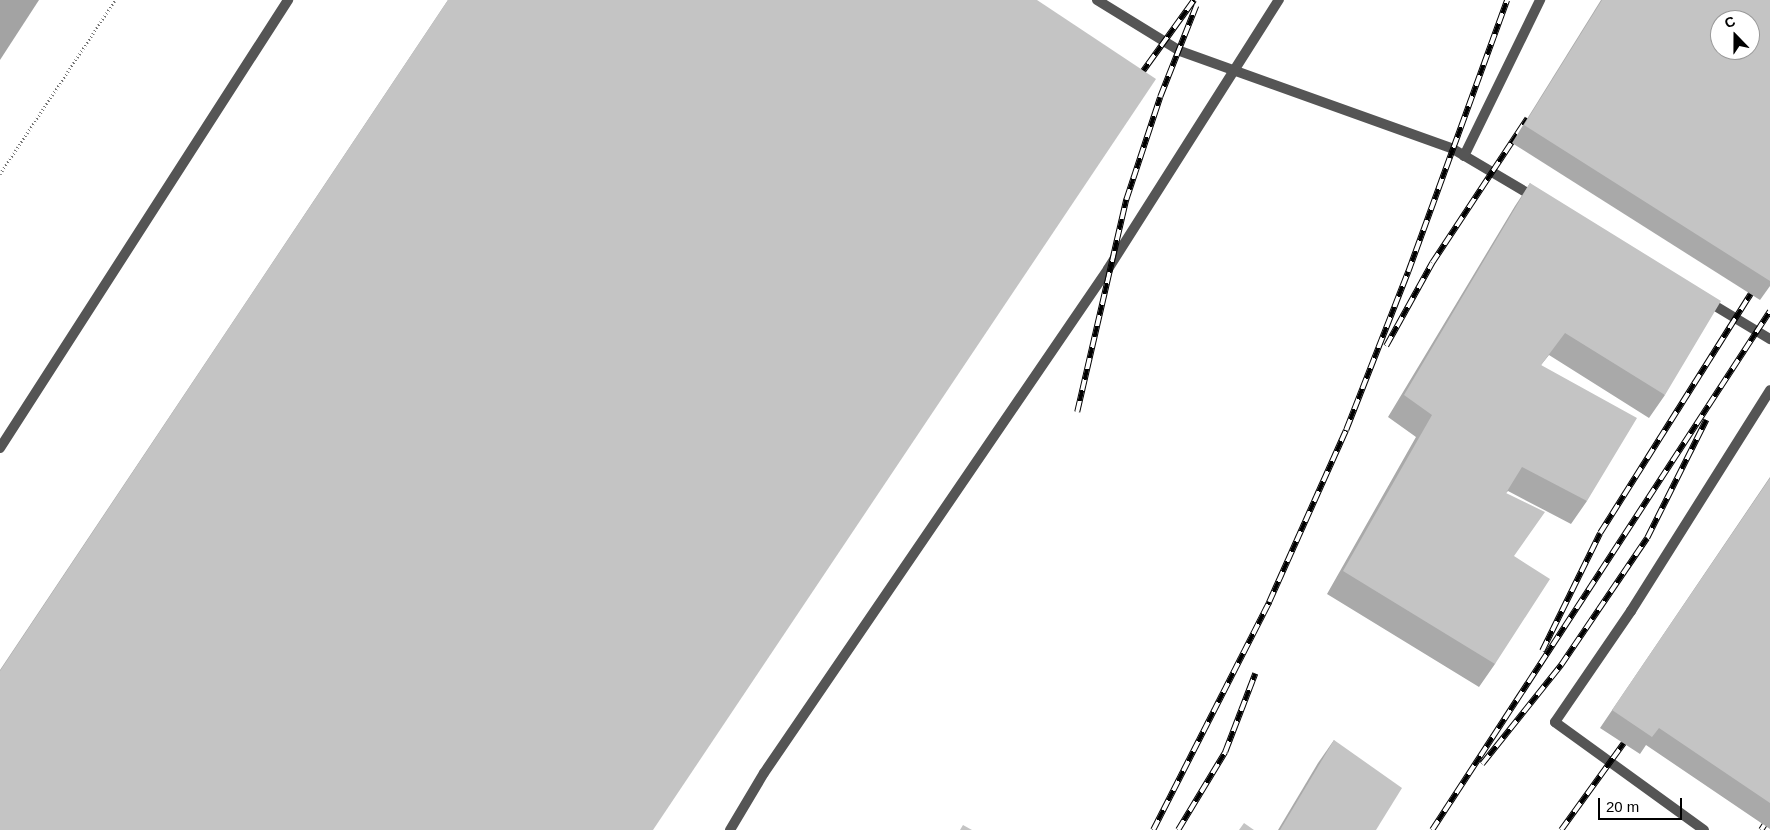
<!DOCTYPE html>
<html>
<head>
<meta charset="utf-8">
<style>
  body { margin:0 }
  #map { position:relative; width:1770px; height:830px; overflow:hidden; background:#fff; font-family:Helvetica,sans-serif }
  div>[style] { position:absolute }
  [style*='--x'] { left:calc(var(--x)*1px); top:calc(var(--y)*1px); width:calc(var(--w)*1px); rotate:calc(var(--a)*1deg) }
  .water>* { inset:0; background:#a3a3a3 }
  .path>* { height:3px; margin-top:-1.5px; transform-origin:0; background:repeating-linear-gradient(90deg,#777 0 1px,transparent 0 3.5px) }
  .service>* { height:10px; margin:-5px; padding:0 5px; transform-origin:5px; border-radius:5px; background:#555 }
  .rail>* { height:5.5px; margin-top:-2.75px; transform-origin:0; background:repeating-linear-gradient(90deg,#fff 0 11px,#000 0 22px); box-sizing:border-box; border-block:1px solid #000 }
  .wall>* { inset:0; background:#a9a9a9 }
  .building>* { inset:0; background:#c4c4c4 }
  span { translate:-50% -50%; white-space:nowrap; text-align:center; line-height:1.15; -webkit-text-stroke:4px #fff; paint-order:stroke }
  .north { position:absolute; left:1710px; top:10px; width:50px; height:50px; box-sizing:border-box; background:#fff; border:1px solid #999; border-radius:50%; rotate:338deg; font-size:14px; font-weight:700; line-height:20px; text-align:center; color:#000 }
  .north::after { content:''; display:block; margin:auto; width:18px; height:22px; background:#000; clip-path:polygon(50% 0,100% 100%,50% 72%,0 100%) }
  .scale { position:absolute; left:1598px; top:798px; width:84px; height:22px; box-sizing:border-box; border:2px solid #000; border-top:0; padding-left:6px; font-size:15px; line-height:18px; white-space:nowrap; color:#000; -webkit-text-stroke:4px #fff; paint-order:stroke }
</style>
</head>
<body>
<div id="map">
  <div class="water">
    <i style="clip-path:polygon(0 0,39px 0,0 60px)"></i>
  </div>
  <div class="path">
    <i style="--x:0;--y:174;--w:209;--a:-56.5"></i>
  </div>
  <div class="service">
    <i style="--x:1097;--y:0;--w:97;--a:31.6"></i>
    <i style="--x:1180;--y:51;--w:290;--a:19.7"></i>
    <i style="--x:1453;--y:149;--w:96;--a:30.6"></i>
    <i style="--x:1464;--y:156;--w:174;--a:-64"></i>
    <i style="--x:1707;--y:301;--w:74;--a:31.1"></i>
    <i style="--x:0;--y:448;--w:533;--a:-57.26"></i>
    <i style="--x:730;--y:830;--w:66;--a:-59.2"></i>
    <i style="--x:764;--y:773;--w:610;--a:-55.68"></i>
    <i style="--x:1108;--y:269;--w:319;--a:-57.6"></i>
    <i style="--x:1704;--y:830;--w:184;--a:-144.1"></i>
    <i style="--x:1555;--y:722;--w:135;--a:-55.6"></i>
    <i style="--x:1631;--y:611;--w:261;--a:-57.8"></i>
  </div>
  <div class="rail">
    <i style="--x:1135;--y:82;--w:101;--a:-54.3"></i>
    <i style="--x:1386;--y:346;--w:95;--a:-61"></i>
    <i style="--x:1432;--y:263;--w:173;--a:-56.6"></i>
    <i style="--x:1077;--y:412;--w:218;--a:-77"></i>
    <i style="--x:1126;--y:200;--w:108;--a:-71.7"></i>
    <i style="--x:1160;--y:97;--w:98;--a:-68.4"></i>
    <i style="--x:1542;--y:651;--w:131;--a:-63.8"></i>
    <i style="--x:1600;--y:533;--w:319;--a:-57.8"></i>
    <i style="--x:1482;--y:764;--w:127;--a:-51.4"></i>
    <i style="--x:1561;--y:665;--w:153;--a:-55.9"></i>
    <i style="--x:1647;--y:538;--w:132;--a:-63.4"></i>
    <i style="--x:1153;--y:830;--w:256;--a:-63"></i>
    <i style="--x:1269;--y:602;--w:188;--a:-65.9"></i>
    <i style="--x:1346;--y:430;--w:170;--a:-68.6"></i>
    <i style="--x:1408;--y:272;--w:289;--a:-70"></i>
    <i style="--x:1178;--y:830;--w:91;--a:-58.9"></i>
    <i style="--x:1225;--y:752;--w:84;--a:-69"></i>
    <i style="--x:1432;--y:830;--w:619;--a:-56.93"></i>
    <i style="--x:1561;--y:830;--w:120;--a:-54.2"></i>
    <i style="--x:1761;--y:830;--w:17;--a:-57"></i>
  </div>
  <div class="wall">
    <i style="clip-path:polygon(448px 0,1037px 0,0 830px,0 670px)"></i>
    <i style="clip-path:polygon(1601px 0,1770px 0,1770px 286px,1760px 300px,1512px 143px)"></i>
    <i style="clip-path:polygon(1530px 183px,1665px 395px,1649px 418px,1549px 355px,1541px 365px,1587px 501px,1571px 524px,1508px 491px,1506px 493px,1514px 556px,1495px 664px,1479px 687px,1327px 594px,1416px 437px,1388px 417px,1515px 206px)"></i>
    <i style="clip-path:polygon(1770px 477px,1770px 829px,1646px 745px,1640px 754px,1600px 728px)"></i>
    <i style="clip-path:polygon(1334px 740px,1376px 830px,1278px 830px,1318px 763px)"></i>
  </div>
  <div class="building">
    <i style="clip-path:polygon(448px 0,1037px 0,1156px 79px,653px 830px,0 830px,0 671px)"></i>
    <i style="clip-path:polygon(evenodd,1602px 0,1770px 0,1770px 281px,1524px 125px,1602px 0,1720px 20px,1750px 20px,1750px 50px,1720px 50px,1720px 20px)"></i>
    <i style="clip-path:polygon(1530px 183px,1721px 301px,1665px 395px,1565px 333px,1541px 365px,1637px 418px,1587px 501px,1522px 467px,1506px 493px,1545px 512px,1514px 556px,1550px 579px,1495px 664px,1343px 571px,1432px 415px,1404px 395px)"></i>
    <i style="clip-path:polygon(1770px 478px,1770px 803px,1659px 728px,1652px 737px,1612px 710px)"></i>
    <i style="clip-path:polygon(1334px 740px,1402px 788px,1376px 830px,1280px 830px)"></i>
    <i style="clip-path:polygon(1244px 823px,1254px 830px,1239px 830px)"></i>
    <i style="clip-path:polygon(963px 825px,972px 830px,960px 830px)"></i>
  </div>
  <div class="north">С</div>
  <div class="scale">20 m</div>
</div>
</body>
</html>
